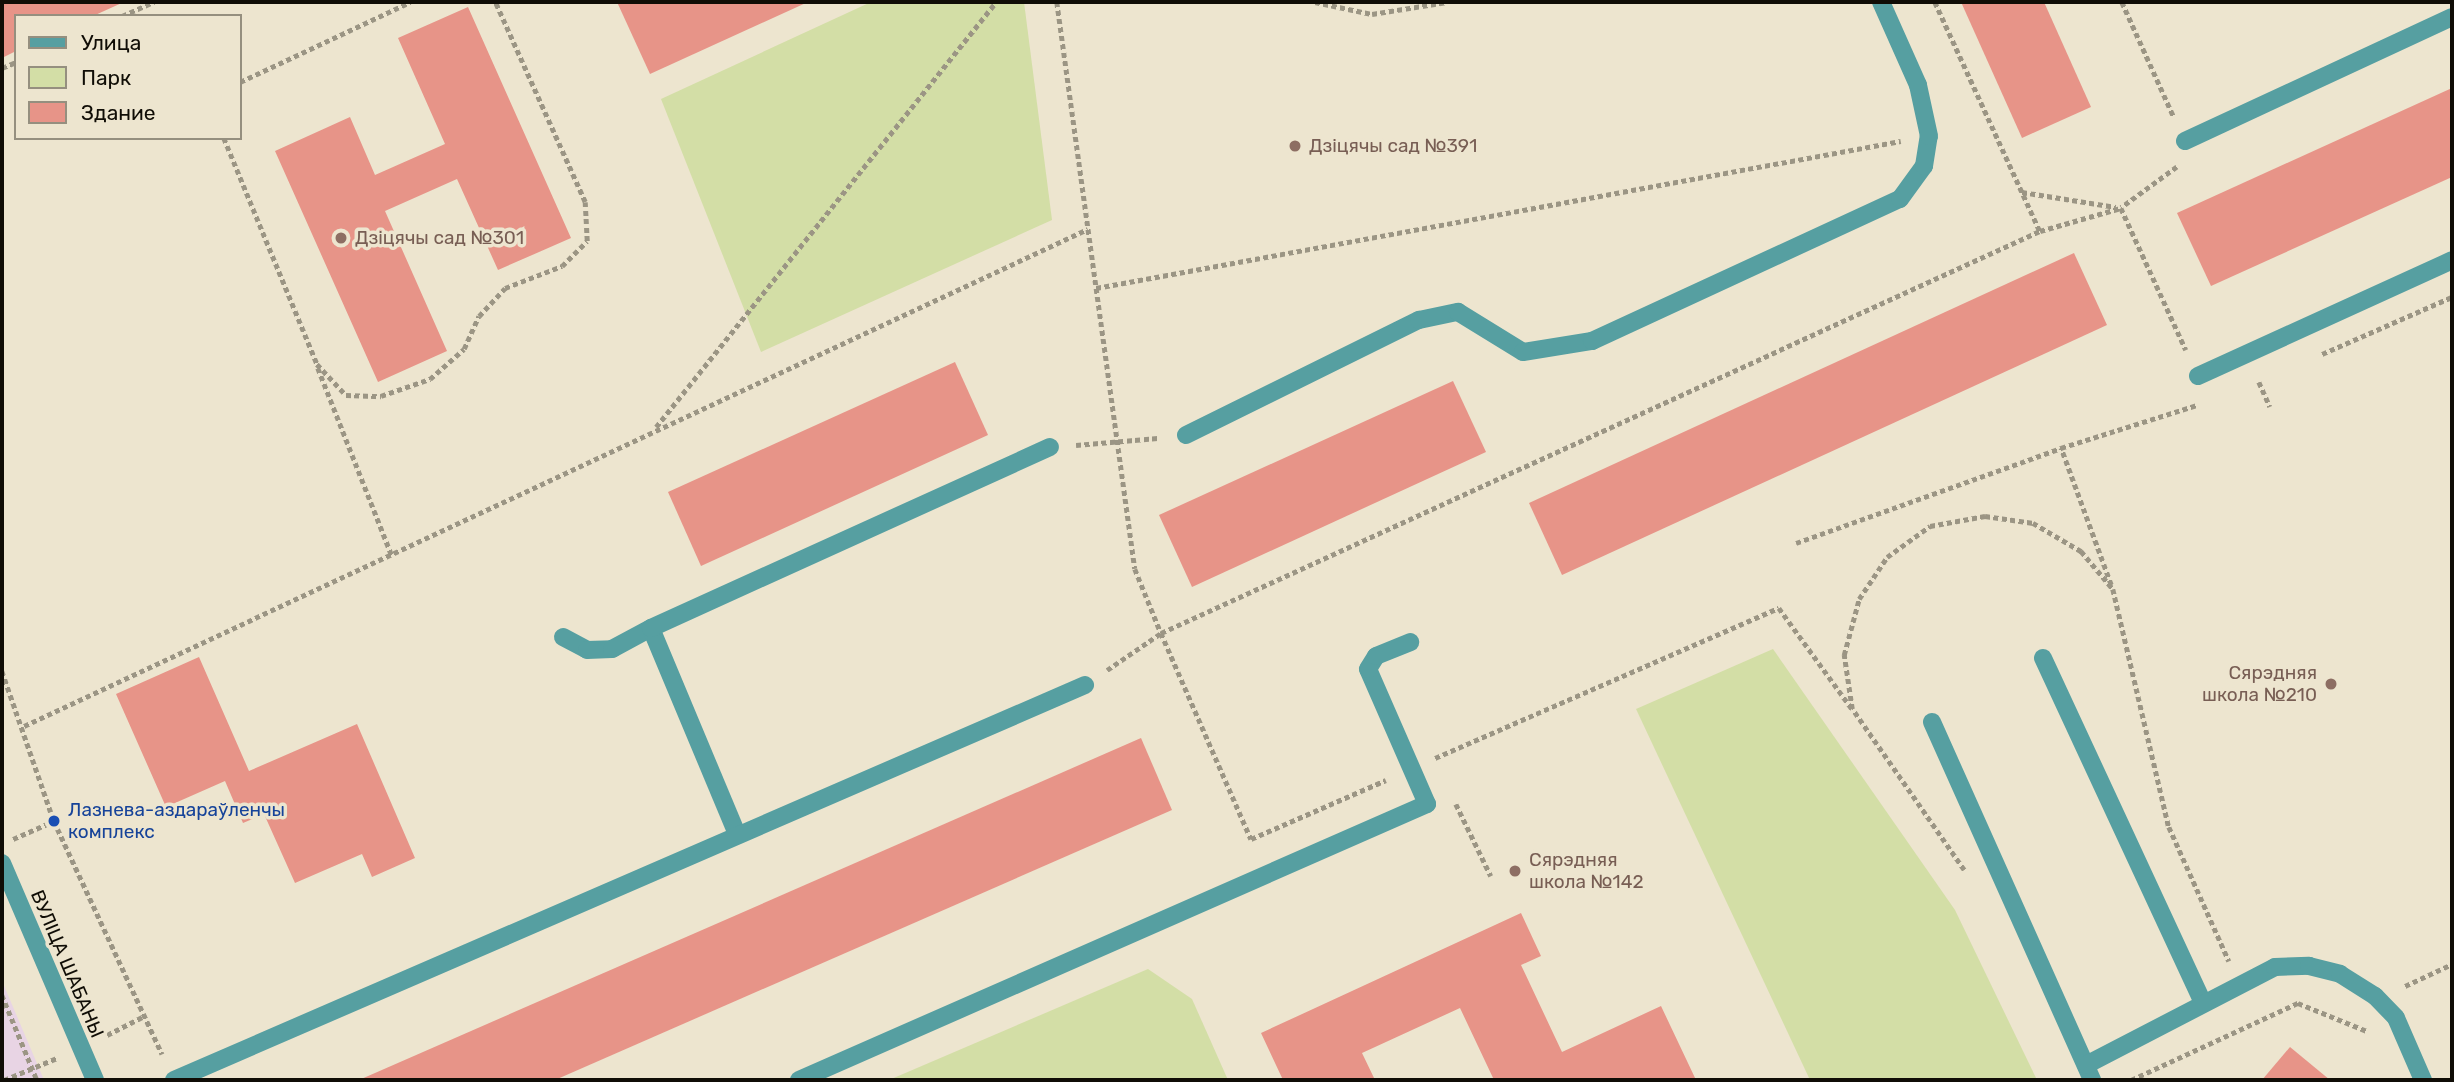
<!DOCTYPE html>
<html>
<head>
<meta charset="utf-8">
<style>
  body { margin:0 }
  #map { position:relative; width:2454px; height:1082px; overflow:hidden; background:#ede5cf; font-family:Rubik,sans-serif }
  div>[style] { position:absolute }
  [style*='--x'] { left:calc(var(--x)*1px); top:calc(var(--y)*1px); width:calc(var(--w)*1px); rotate:calc(var(--a)*1deg) }
  .commercial>* { inset:0; background:#e8d4e4 }
  .green>* { inset:0; background:#d3dea6 }
  .building>* { inset:0; background:#e79488 }
  .path>* { height:4.5px; margin-top:-2.25px; transform-origin:0; background:repeating-linear-gradient(90deg,#9b9584 0 5px,transparent 0 8.5px) }
  .minor>* { height:18px; margin:-9px; padding:0 9px; transform-origin:9px; border-radius:9px; background:#569fa1 }
  .dots>* { width:19px; height:19px; translate:-50% -50%; box-sizing:border-box; border:4px solid #ede5cf; border-radius:50% }
  span { translate:-50% -50%; white-space:nowrap; text-align:center; line-height:1.15; -webkit-text-stroke:7px #ede5cf; paint-order:stroke }
  .education-label { font-size:19px; color:#785e54 }
  .left { translate:0 -50%; text-align:left }
  .right { translate:-100% -50%; text-align:right }
  .transit-label { font-size:19px; color:#164399 }
  .street-label { font-size:19px; color:#100d06 }
  .frame { position:absolute; inset:0; border:4px solid #100d06; pointer-events:none }
  .legend { position:absolute; left:14px; top:14px; width:228px; height:126px; box-sizing:border-box; background:#ede5cf; border:2px solid #958f7f; margin:0; padding:9px 12px; list-style:none; font-size:21px; color:#100d06 }
  .legend li { display:flex; align-items:center; gap:14px; height:35px }
  .legend b { width:35px; border:2px solid #958f7f }
</style>
</head>
<body>
<div id="map">
  <div class="commercial">
    <i style="clip-path:polygon(2px 981px,44px 1080px,2px 1080px)"></i>
  </div>
  <div class="green">
    <i style="clip-path:polygon(871px 2px,1024px 2px,1052px 220px,761px 352px,661px 99px)"></i>
    <i style="clip-path:polygon(1773px 649px,1955px 910px,2037px 1080px,1810px 1080px,1636px 709px)"></i>
    <i style="clip-path:polygon(1148px 969px,1192px 999px,1228px 1080px,889px 1080px)"></i>
  </div>
  <div class="building">
    <i style="clip-path:polygon(2px 2px,124px 2px,93px 16px,16px 16px,16px 51px,2px 58px)"></i>
    <i style="clip-path:polygon(617px 2px,808px 2px,650px 74px)"></i>
    <i style="clip-path:polygon(1961px 2px,2044px 2px,2091px 107px,2022px 138px)"></i>
    <i style="clip-path:polygon(468px 7px,571px 238px,498px 270px,457px 179px,385px 211px,447px 351px,378px 382px,275px 151px,350px 117px,375px 175px,445px 144px,398px 38px)"></i>
    <i style="clip-path:polygon(2452px 88px,2452px 177px,2211px 286px,2177px 213px)"></i>
    <i style="clip-path:polygon(2074px 253px,2107px 325px,1562px 575px,1529px 503px)"></i>
    <i style="clip-path:polygon(955px 362px,988px 435px,701px 566px,668px 492px)"></i>
    <i style="clip-path:polygon(1453px 381px,1486px 452px,1192px 587px,1159px 515px)"></i>
    <i style="clip-path:polygon(199px 657px,249px 771px,357px 724px,415px 858px,372px 877px,362px 854px,295px 883px,264px 814px,243px 823px,225px 781px,166px 807px,116px 694px)"></i>
    <i style="clip-path:polygon(1141px 738px,1172px 810px,555px 1080px,359px 1080px)"></i>
    <i style="clip-path:polygon(1521px 913px,1541px 956px,1521px 965px,1562px 1052px,1661px 1006px,1696px 1080px,1494px 1080px,1460px 1008px,1362px 1053px,1375px 1080px,1283px 1080px,1261px 1033px)"></i>
    <i style="clip-path:polygon(2290px 1047px,2330px 1080px,2262px 1080px)"></i>
  </div>
  <div class="path">
    <i style="--x:1057;--y:2;--w:572;--a:82.17"></i>
    <i style="--x:1135;--y:569;--w:69;--a:67.9"></i>
    <i style="--x:1161;--y:633;--w:225;--a:66.4"></i>
    <i style="--x:1251;--y:839;--w:147;--a:-23.6"></i>
    <i style="--x:1315;--y:2;--w:58;--a:11.9"></i>
    <i style="--x:1372;--y:14;--w:76;--a:-9.1"></i>
    <i style="--x:1935;--y:2;--w:252;--a:65.4"></i>
    <i style="--x:2122;--y:2;--w:126;--a:65.7"></i>
    <i style="--x:122;--y:16;--w:35;--a:-24"></i>
    <i style="--x:2;--y:68;--w:15;--a:-23"></i>
    <i style="--x:240;--y:82;--w:188;--a:-25.2"></i>
    <i style="--x:224;--y:138;--w:244;--a:67.6"></i>
    <i style="--x:317;--y:364;--w:42;--a:46.9"></i>
    <i style="--x:346;--y:395;--w:35;--a:2"></i>
    <i style="--x:381;--y:396;--w:52;--a:-19.1"></i>
    <i style="--x:430;--y:379;--w:45;--a:-41.4"></i>
    <i style="--x:464;--y:349;--w:36;--a:-66"></i>
    <i style="--x:479;--y:316;--w:38;--a:-47"></i>
    <i style="--x:505;--y:288;--w:61;--a:-21.1"></i>
    <i style="--x:562;--y:266;--w:35;--a:-45"></i>
    <i style="--x:587;--y:241;--w:39;--a:-93"></i>
    <i style="--x:585;--y:202;--w:219;--a:-114.2"></i>
    <i style="--x:2177;--y:167;--w:69;--a:143.8"></i>
    <i style="--x:2121;--y:208;--w:156;--a:65.4"></i>
    <i style="--x:2022;--y:192;--w:95;--a:9.1"></i>
    <i style="--x:1096;--y:288;--w:818;--a:-10.35"></i>
    <i style="--x:2322;--y:354;--w:142;--a:-23.7"></i>
    <i style="--x:318;--y:368;--w:202;--a:68.5"></i>
    <i style="--x:2259;--y:382;--w:27;--a:66"></i>
    <i style="--x:656;--y:427;--w:544;--a:-51.34"></i>
    <i style="--x:1076;--y:445;--w:82;--a:-4.9"></i>
    <i style="--x:1796;--y:543;--w:282;--a:-19.7"></i>
    <i style="--x:2111;--y:585;--w:146;--a:-110.1"></i>
    <i style="--x:2061;--y:448;--w:143;--a:-17.5"></i>
    <i style="--x:1107;--y:670;--w:65;--a:-34.4"></i>
    <i style="--x:1161;--y:633;--w:967;--a:-24.58"></i>
    <i style="--x:2040;--y:231;--w:84;--a:-15.9"></i>
    <i style="--x:2;--y:671;--w:159;--a:70.9"></i>
    <i style="--x:54;--y:821;--w:257;--a:65.1"></i>
    <i style="--x:24;--y:726;--w:1174;--a:-25.04"></i>
    <i style="--x:1435;--y:758;--w:375;--a:-23.6"></i>
    <i style="--x:1779;--y:608;--w:125;--a:54.1"></i>
    <i style="--x:1456;--y:804;--w:80;--a:64.1"></i>
    <i style="--x:13;--y:839;--w:45;--a:-23.7"></i>
    <i style="--x:1964;--y:870;--w:196;--a:-124.8"></i>
    <i style="--x:1852;--y:709;--w:55;--a:-98.4"></i>
    <i style="--x:1844;--y:655;--w:58;--a:-75"></i>
    <i style="--x:1859;--y:599;--w:50;--a:-56.3"></i>
    <i style="--x:1887;--y:557;--w:53;--a:-35.8"></i>
    <i style="--x:1930;--y:526;--w:56;--a:-10.3"></i>
    <i style="--x:1985;--y:516;--w:49;--a:8.3"></i>
    <i style="--x:2033;--y:523;--w:56;--a:30.3"></i>
    <i style="--x:2081;--y:551;--w:50;--a:49.9"></i>
    <i style="--x:2113;--y:589;--w:244;--a:76.8"></i>
    <i style="--x:2169;--y:827;--w:147;--a:65.9"></i>
    <i style="--x:2405;--y:986;--w:52;--a:-25.1"></i>
    <i style="--x:2;--y:995;--w:92;--a:67.6"></i>
    <i style="--x:107;--y:1035;--w:44;--a:-27.1"></i>
    <i style="--x:4;--y:1080;--w:57;--a:-22.5"></i>
    <i style="--x:2131;--y:1080;--w:184;--a:-24.8"></i>
    <i style="--x:2298;--y:1003;--w:74;--a:22.1"></i>
  </div>
  <div class="minor">
    <i style="--x:2185;--y:141;--w:294;--a:-24.9"></i>
    <i style="--x:2198;--y:376;--w:279;--a:-24.5"></i>
    <i style="--x:1186;--y:435;--w:260;--a:-26.3"></i>
    <i style="--x:1419;--y:320;--w:40;--a:-12"></i>
    <i style="--x:1458;--y:312;--w:76;--a:31.6"></i>
    <i style="--x:1523;--y:352;--w:70;--a:-9.1"></i>
    <i style="--x:1592;--y:341;--w:339;--a:-24.8"></i>
    <i style="--x:1900;--y:199;--w:41;--a:-54"></i>
    <i style="--x:1924;--y:166;--w:30;--a:-81"></i>
    <i style="--x:1929;--y:136;--w:52;--a:-102.2"></i>
    <i style="--x:1918;--y:85;--w:91;--a:-114"></i>
    <i style="--x:563;--y:637;--w:27;--a:28"></i>
    <i style="--x:587;--y:650;--w:25;--a:-2"></i>
    <i style="--x:612;--y:649;--w:44;--a:-28.3"></i>
    <i style="--x:2043;--y:658;--w:380;--a:65.1"></i>
    <i style="--x:1932;--y:722;--w:392;--a:65.9"></i>
    <i style="--x:737;--y:834;--w:223;--a:-112.7"></i>
    <i style="--x:651;--y:628;--w:438;--a:-24.4"></i>
    <i style="--x:2;--y:863;--w:236;--a:66.8"></i>
    <i style="--x:2086;--y:1065;--w:213;--a:-27.4"></i>
    <i style="--x:2275;--y:967;--w:34;--a:-2"></i>
    <i style="--x:2309;--y:966;--w:32;--a:14"></i>
    <i style="--x:2340;--y:974;--w:41;--a:32.2"></i>
    <i style="--x:2375;--y:996;--w:30;--a:46"></i>
    <i style="--x:2396;--y:1018;--w:68;--a:66.5"></i>
    <i style="--x:174;--y:1080;--w:993;--a:-23.44"></i>
    <i style="--x:799;--y:1080;--w:686;--a:-23.73"></i>
    <i style="--x:1427;--y:804;--w:147;--a:-113.6"></i>
    <i style="--x:1368;--y:669;--w:15;--a:-58"></i>
    <i style="--x:1376;--y:656;--w:37;--a:-22"></i>
  </div>
  <div class="dots">
    <i style="left:1295px;top:146px;background:#8d6e63"></i>
    <i style="left:341px;top:238px;background:#8d6e63"></i>
    <i style="left:2331px;top:684px;background:#8d6e63"></i>
    <i style="left:54px;top:821px;background:#1a4fb4"></i>
    <i style="left:1515px;top:871px;background:#8d6e63"></i>
  </div>
  <div class="education-label">
    <span class="left" style="left:1309px;top:146px">Дзіцячы сад №391</span>
    <span class="left" style="left:355px;top:238px">Дзіцячы сад №301</span>
    <span class="right" style="left:2317px;top:684px">Сярэдняя<br>школа №210</span>
    <span class="left" style="left:1529px;top:871px">Сярэдняя<br>школа №142</span>
  </div>
  <div class="transit-label">
    <span class="left" style="left:68px;top:821px">Лазнева-аздараўленчы<br>комплекс</span>
  </div>
  <div class="street-label">
    <span style="left:67px;top:964px;rotate:67deg">ВУЛІЦА ШАБАНЫ</span>
  </div>
  <div class="frame"></div>
  <ul class="legend">
  <li><b style="height:9px;background:#569fa1"></b>Улица</li>
  <li><b style="height:19px;background:#d3dea6"></b>Парк</li>
  <li><b style="height:19px;background:#e79488"></b>Здание</li>
  </ul>
</div>
</body>
</html>
